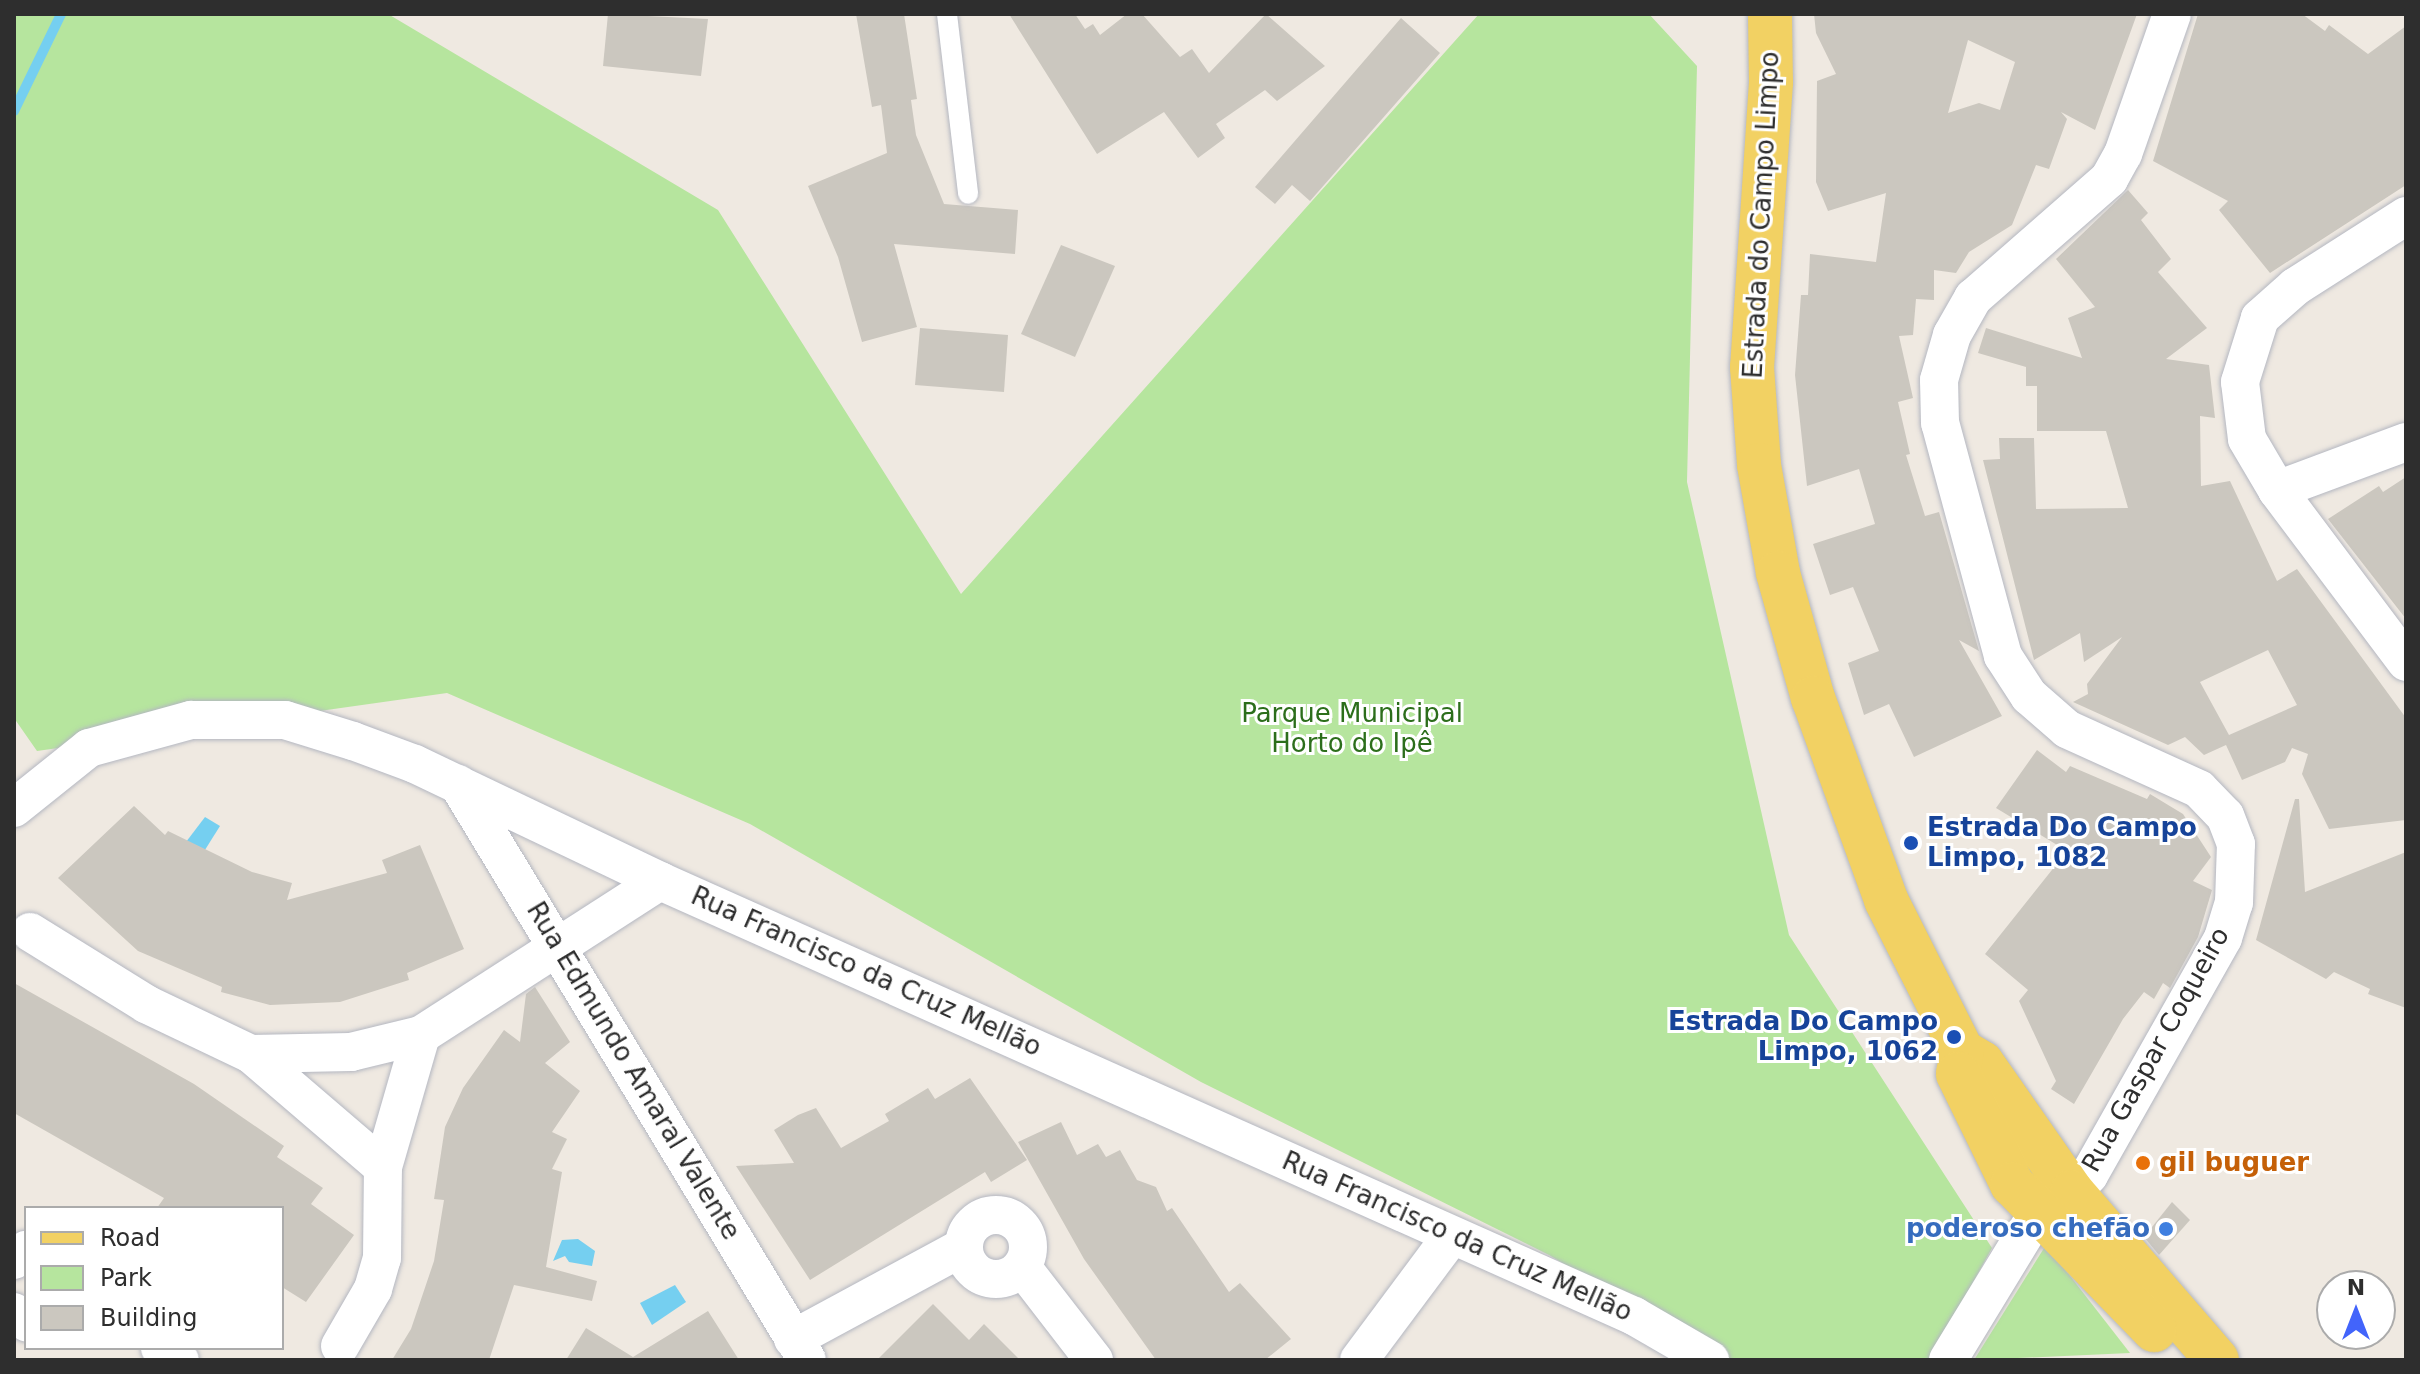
<!DOCTYPE html>
<html>
<head>
<meta charset="utf-8">
<style>
  body { margin:0 }
  #map { position:relative; width:2420px; height:1374px; overflow:hidden; background:#efe9e1; font-family:"DejaVu Sans",sans-serif }
  div>[style] { position:absolute }
  [style*='--x'] { left:calc(var(--x)*1px); top:calc(var(--y)*1px); width:calc(var(--w)*1px); rotate:calc(var(--a)*1deg) }
  .green>* { inset:0; background:#b6e59e }
  .water>* { inset:0; background:#75cff0 }
  .stream>* { height:10px; margin:-5px; padding:0 5px; transform-origin:5px; border-radius:5px; background:#75cff0 }
  .building>* { inset:0; background:#cbc7bf }
  .roads { filter:drop-shadow(0 0 2px #b4b7c1) drop-shadow(0 0 2px #b4b7c1) }
  .service>* { height:20px; margin:-10px; padding:0 10px; transform-origin:10px; border-radius:10px; background:#fff }
  .minor>* { height:38px; margin:-19px; padding:0 19px; transform-origin:19px; border-radius:19px; background:#fff }
  .minor>.ring { margin:-19px; padding:0; box-sizing:content-box; background:none; border:38px solid #fff; border-radius:50% }
  .primary>* { height:44px; margin:-22px; padding:0 22px; transform-origin:22px; border-radius:22px; background:#f2d163 }
  .dots>* { width:22px; height:22px; translate:-50% -50%; box-sizing:border-box; border:4px solid #fff; border-radius:50% }
  span { translate:-50% -50%; white-space:nowrap; text-align:center; line-height:1.15; -webkit-text-stroke:6px #fff; paint-order:stroke }
  .street-label { font-size:26px; color:#2e2e2e }
  .park-label { font-size:26px; color:#2c6e1b }
  .transit-label { font-size:26px; color:#164399; font-weight:700 }
  .left { translate:0 -50%; text-align:left }
  .right { translate:-100% -50%; text-align:right }
  .food-label { font-size:26px; color:#c56008; font-weight:700 }
  .shop-label { font-size:26px; color:#366cbe; font-weight:700 }
  .frame { position:absolute; inset:0; border:16px solid #2e2e2e; pointer-events:none }
  .legend { position:absolute; left:24px; top:1206px; width:260px; height:144px; box-sizing:border-box; background:#fff; border:2px solid #ababab; margin:0; padding:10px 14px; list-style:none; font-size:24px; color:#2e2e2e }
  .legend li { display:flex; align-items:center; gap:16px; height:40px }
  .legend b { width:40px; border:2px solid #ababab }
  .north { position:absolute; left:2316px; top:1270px; width:80px; height:80px; box-sizing:border-box; background:#fff; border:2px solid #ababab; border-radius:50%; rotate:0deg; font-size:22px; font-weight:700; line-height:32px; text-align:center; color:#2e2e2e }
  .north::after { content:''; display:block; margin:auto; width:28px; height:36px; background:#4264fb; clip-path:polygon(50% 0,100% 100%,50% 72%,0 100%) }
</style>
</head>
<body>
<div id="map">
  <div class="green">
    <i style="clip-path:polygon(14px 14px,388px 14px,718px 210px,961px 594px,1479px 14px,1649px 14px,1697px 66px,1687px 482px,1789px 935px,1992px 1248px,1930px 1360px,1726px 1360px,1549px 1255px,1201px 1082px,750px 824px,447px 693px,37px 751px,14px 718px)"></i>
    <i style="clip-path:polygon(2046px 1245px,2130px 1353px,1974px 1360px)"></i>
  </div>
  <div class="water">
    <i style="clip-path:polygon(205px 817px,220px 826px,198px 861px,186px 842px)"></i>
    <i style="clip-path:polygon(578px 1239px,595px 1251px,592px 1266px,569px 1262px,565px 1256px,553px 1261px,562px 1240px)"></i>
    <i style="clip-path:polygon(675px 1285px,686px 1302px,652px 1325px,640px 1303px)"></i>
  </div>
  <div class="stream">
    <i style="--x:14;--y:111;--w:108;--a:-64.1"></i>
  </div>
  <div class="building">
    <i style="clip-path:polygon(608px 14px,708px 19px,701px 76px,603px 66px)"></i>
    <i style="clip-path:polygon(856px 14px,904px 14px,917px 99px,911px 100px,916px 135px,944px 204px,1018px 210px,1015px 254px,894px 244px,917px 327px,862px 342px,838px 257px,808px 186px,887px 153px,881px 105px,872px 107px)"></i>
    <i style="clip-path:polygon(1009px 14px,1075px 14px,1085px 29px,1093px 24px,1100px 35px,1127px 14px,1142px 14px,1180px 57px,1192px 49px,1209px 73px,1266px 14px,1325px 66px,1277px 101px,1265px 90px,1216px 124px,1225px 138px,1198px 158px,1164px 112px,1097px 154px)"></i>
    <i style="clip-path:polygon(evenodd,1814px 14px,2137px 14px,2095px 130px,2061px 112px,2067px 119px,2049px 169px,2036px 165px,2012px 225px,1969px 252px,1956px 273px,1934px 270px,1934px 300px,1916px 299px,1913px 335px,1899px 336px,1913px 398px,1898px 402px,1910px 454px,1906px 455px,1925px 516px,1939px 512px,1979px 651px,1959px 640px,2002px 716px,1914px 757px,1889px 704px,1864px 715px,1848px 663px,1879px 651px,1853px 587px,1830px 595px,1813px 544px,1875px 524px,1859px 469px,1807px 486px,1795px 375px,1801px 295px,1808px 295px,1810px 254px,1876px 262px,1886px 193px,1828px 211px,1816px 182px,1817px 81px,1836px 74px,1816px 33px,1814px 14px,1968px 40px,2015px 62px,2000px 110px,1979px 103px,1948px 113px,1968px 40px)"></i>
    <i style="clip-path:polygon(2198px 14px,2302px 14px,2325px 31px,2329px 25px,2368px 54px,2406px 26px,2406px 185px,2270px 273px,2219px 210px,2228px 201px,2153px 161px)"></i>
    <i style="clip-path:polygon(1401px 18px,1440px 53px,1310px 201px,1292px 185px,1275px 204px,1255px 187px)"></i>
    <i style="clip-path:polygon(evenodd,2128px 190px,2148px 213px,2141px 220px,2171px 259px,2158px 272px,2207px 328px,2166px 359px,2209px 365px,2215px 418px,2200px 416px,2201px 486px,2230px 481px,2277px 581px,2297px 569px,2406px 718px,2406px 820px,2329px 829px,2302px 774px,2308px 754px,2292px 748px,2285px 762px,2242px 780px,2226px 745px,2204px 755px,2185px 737px,2168px 745px,2073px 702px,2088px 694px,2087px 684px,2122px 637px,2084px 662px,2080px 633px,2034px 660px,1983px 460px,2000px 459px,1999px 438px,2034px 438px,2036px 509px,2128px 508px,2106px 431px,2037px 431px,2037px 386px,2026px 386px,2026px 367px,1978px 353px,1986px 328px,2082px 358px,2068px 318px,2095px 307px,2056px 259px,2128px 190px,2268px 650px,2297px 705px,2229px 735px,2200px 682px,2268px 650px)"></i>
    <i style="clip-path:polygon(1061px 245px,1115px 266px,1075px 357px,1021px 334px)"></i>
    <i style="clip-path:polygon(920px 328px,1008px 335px,1004px 392px,915px 385px)"></i>
    <i style="clip-path:polygon(2406px 477px,2406px 619px,2328px 519px,2379px 486px,2383px 492px)"></i>
    <i style="clip-path:polygon(2037px 750px,2066px 772px,2070px 766px,2147px 799px,2150px 794px,2183px 814px,2211px 857px,2193px 881px,2212px 890px,2198px 937px,2170px 988px,2163px 983px,2154px 999px,2144px 992px,2123px 1019px,2074px 1104px,2051px 1089px,2056px 1081px,2019px 1001px,2028px 990px,1985px 954px,2067px 851px,1996px 808px)"></i>
    <i style="clip-path:polygon(2295px 799px,2299px 799px,2305px 892px,2406px 852px,2406px 1008px,2368px 994px,2370px 989px,2334px 972px,2326px 979px,2256px 940px)"></i>
    <i style="clip-path:polygon(134px 806px,165px 835px,168px 831px,252px 872px,292px 883px,287px 900px,387px 873px,382px 860px,420px 845px,464px 949px,407px 973px,409px 980px,340px 1002px,270px 1005px,221px 992px,222px 987px,138px 951px,58px 878px)"></i>
    <i style="clip-path:polygon(14px 983px,194px 1084px,284px 1146px,277px 1157px,323px 1188px,311px 1204px,354px 1235px,306px 1302px,282px 1287px,282px 1208px,157px 1208px,164px 1198px,14px 1113px)"></i>
    <i style="clip-path:polygon(535px 987px,570px 1042px,545px 1063px,580px 1091px,552px 1132px,567px 1139px,552px 1169px,562px 1172px,546px 1267px,597px 1281px,592px 1301px,514px 1285px,489px 1360px,392px 1360px,411px 1329px,434px 1261px,444px 1200px,434px 1199px,445px 1127px,463px 1088px,504px 1030px,520px 1042px,526px 994px)"></i>
    <i style="clip-path:polygon(970px 1078px,1027px 1160px,991px 1182px,985px 1172px,810px 1280px,736px 1166px,794px 1163px,774px 1130px,798px 1115px,816px 1108px,841px 1148px,889px 1121px,885px 1114px,928px 1088px,935px 1099px)"></i>
    <i style="clip-path:polygon(1061px 1122px,1077px 1155px,1098px 1144px,1106px 1157px,1120px 1150px,1137px 1180px,1156px 1187px,1167px 1211px,1172px 1208px,1229px 1292px,1240px 1283px,1291px 1339px,1265px 1360px,1156px 1360px,1084px 1259px,1018px 1142px)"></i>
    <i style="clip-path:polygon(2172px 1202px,2190px 1220px,2159px 1255px,2144px 1237px)"></i>
    <i style="clip-path:polygon(933px 1304px,969px 1340px,984px 1324px,1020px 1360px,877px 1360px)"></i>
    <i style="clip-path:polygon(708px 1311px,739px 1360px,566px 1360px,586px 1328px,633px 1357px)"></i>
  </div>
  <div class="roads">
    <div class="service">
      <i style="--x:947;--y:14;--w:181;--a:83.3"></i>
    </div>
    <div class="minor">
      <i style="--x:2406;--y:216;--w:132;--a:147.4"></i>
      <i style="--x:2295;--y:287;--w:47;--a:138.5"></i>
      <i style="--x:2260;--y:318;--w:67;--a:107.4"></i>
      <i style="--x:2240;--y:382;--w:57;--a:83"></i>
      <i style="--x:2247;--y:439;--w:59;--a:59.5"></i>
      <i style="--x:2277;--y:490;--w:215;--a:53.1"></i>
      <i style="--x:2277;--y:490;--w:138;--a:-20.4"></i>
      <i style="--x:458;--y:784;--w:673;--a:58.79"></i>
      <i style="--x:14;--y:808;--w:96;--a:-38.7"></i>
      <i style="--x:89;--y:748;--w:106;--a:-15.4"></i>
      <i style="--x:191;--y:720;--w:94;--a:0"></i>
      <i style="--x:285;--y:720;--w:71;--a:17.2"></i>
      <i style="--x:353;--y:741;--w:66;--a:20.4"></i>
      <i style="--x:415;--y:764;--w:272;--a:25.5"></i>
      <i style="--x:660;--y:881;--w:1067;--a:24.07"></i>
      <i style="--x:1634;--y:1316;--w:88;--a:30.1"></i>
      <i style="--x:30;--y:932;--w:137;--a:31.8"></i>
      <i style="--x:146;--y:1004;--w:116;--a:25.5"></i>
      <i style="--x:251;--y:1054;--w:174;--a:40.6"></i>
      <i style="--x:251;--y:1054;--w:100;--a:-1.1"></i>
      <i style="--x:351;--y:1052;--w:72;--a:-13.7"></i>
      <i style="--x:421;--y:1035;--w:284;--a:-32.8"></i>
      <i style="--x:2072;--y:1192;--w:24;--a:-45"></i>
      <i style="--x:2089;--y:1175;--w:272;--a:-60.5"></i>
      <i style="--x:2223;--y:938;--w:37;--a:-73"></i>
      <i style="--x:2234;--y:903;--w:59;--a:-88.1"></i>
      <i style="--x:2236;--y:844;--w:30;--a:-111"></i>
      <i style="--x:2225;--y:816;--w:37;--a:-134"></i>
      <i style="--x:2199;--y:789;--w:145;--a:-155.6"></i>
      <i style="--x:2067;--y:729;--w:50;--a:-139"></i>
      <i style="--x:2029;--y:696;--w:48;--a:-123"></i>
      <i style="--x:2003;--y:656;--w:241;--a:-105.1"></i>
      <i style="--x:1940;--y:423;--w:43;--a:-91.3"></i>
      <i style="--x:1939;--y:380;--w:47;--a:-73.9"></i>
      <i style="--x:1952;--y:335;--w:43;--a:-60.4"></i>
      <i style="--x:1973;--y:298;--w:181;--a:-41.2"></i>
      <i style="--x:2109;--y:179;--w:29;--a:-61"></i>
      <i style="--x:2123;--y:154;--w:148;--a:-70.7"></i>
      <i class="ring" style="left:964px;top:1215px;width:26px;height:26px"></i>
      <i style="--x:14;--y:1260;--w:16;--a:-40"></i>
      <i style="--x:1022;--y:1267;--w:118;--a:52.3"></i>
      <i style="--x:14;--y:1312;--w:16;--a:40"></i>
      <i style="--x:793;--y:1339;--w:193;--a:-28.4"></i>
      <i style="--x:340;--y:1346;--w:66;--a:-59.9"></i>
      <i style="--x:373;--y:1289;--w:32;--a:-74"></i>
      <i style="--x:382;--y:1258;--w:91;--a:-89.4"></i>
      <i style="--x:383;--y:1167;--w:137;--a:-73.9"></i>
      <i style="--x:160;--y:1348;--w:23;--a:31"></i>
      <i style="--x:1359;--y:1360;--w:152;--a:-53.3"></i>
      <i style="--x:1948;--y:1360;--w:177;--a:-58.6"></i>
      <i style="--x:2040;--y:1209;--w:24;--a:9"></i>
    </div>
    <div class="primary">
      <i style="--x:1770;--y:14;--w:68;--a:89.2"></i>
      <i style="--x:1771;--y:82;--w:286;--a:93.8"></i>
      <i style="--x:1752;--y:367;--w:98;--a:85.9"></i>
      <i style="--x:1759;--y:465;--w:110;--a:80"></i>
      <i style="--x:1778;--y:573;--w:130;--a:74.4"></i>
      <i style="--x:1813;--y:698;--w:215;--a:70.1"></i>
      <i style="--x:1886;--y:900;--w:169;--a:63.3"></i>
      <i style="--x:1962;--y:1051;--w:23;--a:31"></i>
      <i style="--x:1982;--y:1063;--w:157;--a:55.1"></i>
      <i style="--x:2072;--y:1192;--w:222;--a:49.2"></i>
      <i style="--x:1962;--y:1051;--w:23;--a:100"></i>
      <i style="--x:1958;--y:1074;--w:123;--a:63.9"></i>
      <i style="--x:2012;--y:1184;--w:204;--a:45.8"></i>
    </div>
  </div>
  <div class="dots">
    <i style="left:1911px;top:843px;background:#1a4fb4"></i>
    <i style="left:1954px;top:1037px;background:#1a4fb4"></i>
    <i style="left:2143px;top:1163px;background:#e8710a"></i>
    <i style="left:2166px;top:1229px;background:#3f7fe0"></i>
  </div>
  <div class="street-label">
    <span style="left:1762px;top:215px;rotate:-87deg">Estrada do Campo Limpo</span>
    <span style="left:866px;top:972px;rotate:24deg">Rua Francisco da Cruz Mellão</span>
    <span style="left:2156px;top:1050px;rotate:-61deg">Rua Gaspar Coqueiro</span>
    <span style="left:633px;top:1071px;rotate:59deg">Rua Edmundo Amaral Valente</span>
    <span style="left:1457px;top:1237px;rotate:24deg">Rua Francisco da Cruz Mellão</span>
  </div>
  <div class="park-label">
    <span style="left:1352px;top:729px">Parque Municipal<br>Horto do Ipê</span>
  </div>
  <div class="transit-label">
    <span class="left" style="left:1927px;top:843px">Estrada Do Campo<br>Limpo, 1082</span>
    <span class="right" style="left:1938px;top:1037px">Estrada Do Campo<br>Limpo, 1062</span>
  </div>
  <div class="food-label">
    <span class="left" style="left:2159px;top:1163px">gil buguer</span>
  </div>
  <div class="shop-label">
    <span class="right" style="left:2150px;top:1229px">poderoso chefão</span>
  </div>
  <div class="frame"></div>
  <ul class="legend">
  <li><b style="height:10px;background:#f2d163"></b>Road</li>
  <li><b style="height:22px;background:#b6e59e"></b>Park</li>
  <li><b style="height:22px;background:#cbc7bf"></b>Building</li>
  </ul>
  <div class="north">N</div>
</div>
</body>
</html>
